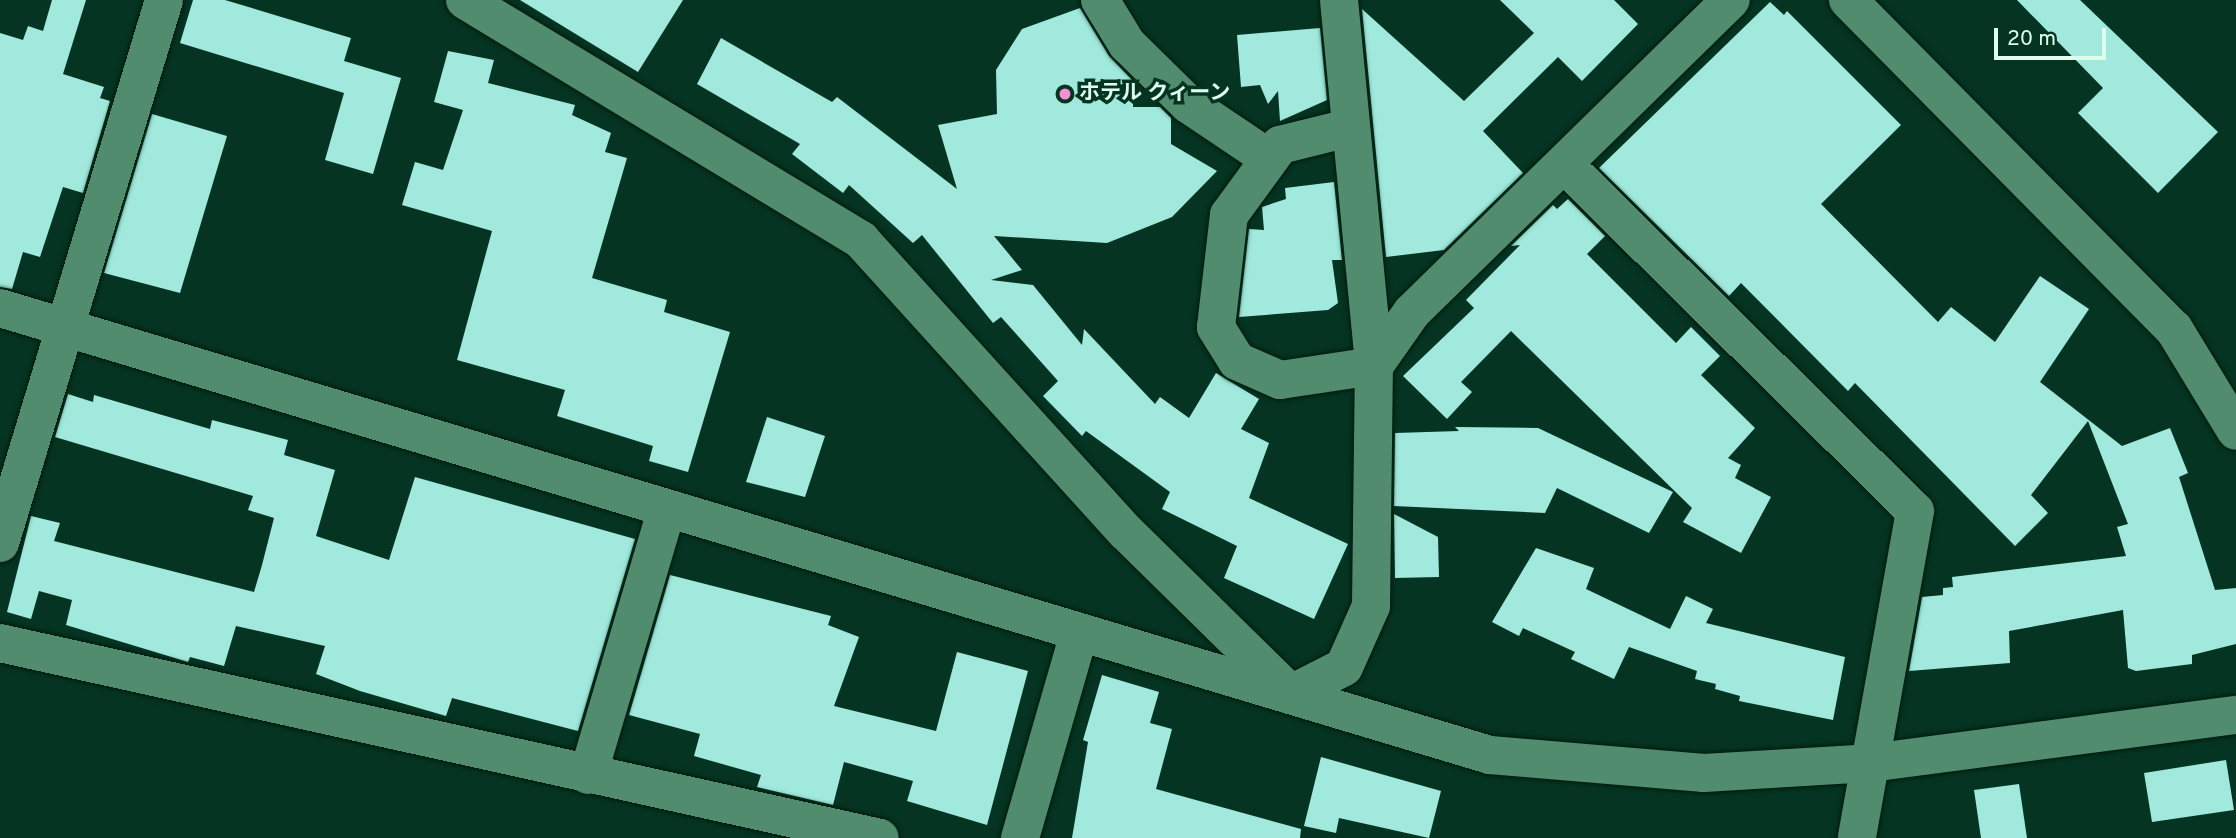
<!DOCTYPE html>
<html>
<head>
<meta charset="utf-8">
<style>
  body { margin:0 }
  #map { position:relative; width:2236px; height:838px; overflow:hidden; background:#053522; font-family:Overpass,"Noto Sans JP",sans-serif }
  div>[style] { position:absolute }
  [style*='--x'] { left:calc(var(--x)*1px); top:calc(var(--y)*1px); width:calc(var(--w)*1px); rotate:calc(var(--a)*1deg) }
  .building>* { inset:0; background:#a0e9dc }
  .roads { filter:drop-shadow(0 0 2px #001a0d) drop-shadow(0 0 2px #001a0d) }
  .street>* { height:38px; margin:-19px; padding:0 19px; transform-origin:19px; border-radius:19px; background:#528c6f }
  .secondary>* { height:38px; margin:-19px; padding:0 19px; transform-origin:19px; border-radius:19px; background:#528c6f }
  .dots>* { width:19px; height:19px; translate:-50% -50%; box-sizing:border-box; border:4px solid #053522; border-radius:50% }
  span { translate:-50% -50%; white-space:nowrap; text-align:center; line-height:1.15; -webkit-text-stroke:7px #053522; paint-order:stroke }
  .poi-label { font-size:21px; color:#dffded; font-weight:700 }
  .left { translate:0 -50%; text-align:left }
  .scale { position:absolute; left:1994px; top:28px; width:112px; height:32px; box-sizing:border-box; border:4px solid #dffded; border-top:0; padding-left:9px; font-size:21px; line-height:24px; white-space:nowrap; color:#dffded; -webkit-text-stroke:5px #053522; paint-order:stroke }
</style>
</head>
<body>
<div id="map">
  <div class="building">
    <i style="clip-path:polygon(52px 0,86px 0,63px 74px,104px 87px,100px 98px,110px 101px,83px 193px,63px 187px,40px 257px,23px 252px,12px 289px,0 287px,0 33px,23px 40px,28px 26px,43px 31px)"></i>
    <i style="clip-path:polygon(193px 0,225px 0,351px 38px,344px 61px,401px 78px,373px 174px,325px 160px,344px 93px,180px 43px)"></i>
    <i style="clip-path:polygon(520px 0,683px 0,638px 72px)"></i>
    <i style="clip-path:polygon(1500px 0,1614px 0,1638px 24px,1582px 81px,1558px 57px,1483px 131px,1523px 173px,1444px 250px,1386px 257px,1362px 9px,1464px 101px,1534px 33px)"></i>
    <i style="clip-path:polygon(2017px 0,2080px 0,2218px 132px,2158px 193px,2078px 113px,2103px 88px)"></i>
    <i style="clip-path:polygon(1770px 2px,1784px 15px,1787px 11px,1901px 125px,1821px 204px,1938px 322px,1951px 307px,1995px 342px,2040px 276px,2089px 309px,2040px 382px,2122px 446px,2170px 428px,2188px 473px,2179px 477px,2215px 590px,2236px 588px,2236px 644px,2192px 655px,2192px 664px,2136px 671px,2128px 668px,2123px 610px,2009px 631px,2010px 663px,1909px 671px,1922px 597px,1943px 595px,1943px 588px,1953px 587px,1952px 577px,2126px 556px,2117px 527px,2128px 524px,2088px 421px,2031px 495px,2048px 513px,2015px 546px,1855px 383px,1848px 391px,1741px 283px,1729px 296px,1599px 168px)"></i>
    <i style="clip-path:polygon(1080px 8px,1109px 56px,1134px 82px,1133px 107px,1160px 107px,1171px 118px,1171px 144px,1217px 171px,1172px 217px,1107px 243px,994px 236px,1022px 270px,991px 280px,1033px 285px,1082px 345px,1084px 329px,1155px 404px,1160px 397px,1189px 418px,1216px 373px,1259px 399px,1241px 429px,1269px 443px,1249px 498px,1348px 544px,1314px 619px,1224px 578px,1237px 546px,1162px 509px,1170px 492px,1086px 431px,1082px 436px,1043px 396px,1058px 381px,1001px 317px,993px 323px,922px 235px,913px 243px,849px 185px,843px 193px,792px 154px,800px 144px,697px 84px,721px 38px,832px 102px,837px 97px,957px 189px,938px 125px,997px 114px,996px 70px,1022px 29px)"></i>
    <i style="clip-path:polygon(1320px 28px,1327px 100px,1280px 121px,1278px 91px,1268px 104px,1260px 85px,1241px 87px,1237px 35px)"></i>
    <i style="clip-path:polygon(448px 51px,494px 60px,488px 83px,575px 105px,572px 115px,611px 133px,605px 152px,627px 158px,592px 278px,667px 300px,664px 312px,730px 332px,688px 472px,649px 461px,653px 446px,557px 416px,565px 390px,457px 360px,492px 231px,402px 205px,415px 162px,443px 170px,463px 110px,434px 102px)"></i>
    <i style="clip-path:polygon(152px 114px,227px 136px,180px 293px,104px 273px)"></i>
    <i style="clip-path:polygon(1334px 182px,1342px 260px,1332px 260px,1338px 303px,1328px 310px,1239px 317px,1249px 229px,1264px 230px,1262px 207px,1286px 199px,1285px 188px)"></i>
    <i style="clip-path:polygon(1568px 199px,1605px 236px,1587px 254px,1676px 343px,1691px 327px,1720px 356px,1701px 375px,1755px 428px,1728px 458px,1741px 465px,1735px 478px,1771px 497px,1741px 553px,1683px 522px,1692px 508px,1511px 331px,1461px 382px,1472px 392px,1447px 419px,1403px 376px,1474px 308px,1466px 300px,1520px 245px,1511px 246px,1553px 205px,1557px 209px)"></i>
    <i style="clip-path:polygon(68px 394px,93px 402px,94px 395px,210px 429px,212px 420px,288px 440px,284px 455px,335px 470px,316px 536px,389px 560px,415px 477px,635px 539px,578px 731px,452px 698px,446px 716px,360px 691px,316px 674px,325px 646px,236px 626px,224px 666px,190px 657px,188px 662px,66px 625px,72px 600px,39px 591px,31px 619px,7px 612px,31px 516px,60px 523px,54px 541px,254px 592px,262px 565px,274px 518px,248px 510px,253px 496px,55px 437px)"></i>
    <i style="clip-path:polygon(767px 417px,825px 436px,805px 497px,746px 482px)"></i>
    <i style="clip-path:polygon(1455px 427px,1538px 428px,1673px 492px,1649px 533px,1557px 488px,1545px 513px,1394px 506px,1395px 433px,1459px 431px)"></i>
    <i style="clip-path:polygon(1394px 514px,1438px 537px,1439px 577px,1395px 578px)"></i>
    <i style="clip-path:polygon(1536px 548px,1594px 568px,1586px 589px,1670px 629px,1686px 596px,1713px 609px,1706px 623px,1845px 657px,1833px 720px,1739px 701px,1740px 696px,1715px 689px,1716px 684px,1695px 679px,1697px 671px,1629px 647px,1614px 679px,1571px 659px,1575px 652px,1523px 628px,1519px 636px,1492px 622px)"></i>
    <i style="clip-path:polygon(670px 575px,831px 616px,828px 625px,859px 637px,834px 706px,936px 731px,957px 652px,1028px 671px,987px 825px,907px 801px,913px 781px,844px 762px,833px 805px,757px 787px,761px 775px,694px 756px,700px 734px,629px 715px)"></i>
    <i style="clip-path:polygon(1102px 675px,1159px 692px,1150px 723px,1172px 729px,1156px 789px,1301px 829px,1300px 838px,1072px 838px,1088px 742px,1083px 740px)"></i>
    <i style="clip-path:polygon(1321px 757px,1441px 791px,1429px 838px,1339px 818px,1336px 833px,1304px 826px)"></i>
    <i style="clip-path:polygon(2226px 760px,2234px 810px,2152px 822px,2144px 773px)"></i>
    <i style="clip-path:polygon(2019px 784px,2027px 838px,1981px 838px,1974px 790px)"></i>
  </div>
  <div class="roads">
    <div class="street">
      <i style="--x:465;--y:0;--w:463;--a:31.2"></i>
      <i style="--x:861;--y:240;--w:394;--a:47.8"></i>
      <i style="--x:1126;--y:532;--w:231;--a:44.5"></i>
      <i style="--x:1291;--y:694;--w:59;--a:-27"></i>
      <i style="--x:1344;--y:667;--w:67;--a:-66.1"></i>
      <i style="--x:1371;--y:606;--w:240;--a:-89.3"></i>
      <i style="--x:1374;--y:366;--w:66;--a:-54.9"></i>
      <i style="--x:1412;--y:312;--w:446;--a:-44.4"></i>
      <i style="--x:1100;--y:0;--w:52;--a:58.5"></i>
      <i style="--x:1127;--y:44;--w:86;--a:44.5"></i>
      <i style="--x:1188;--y:104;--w:95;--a:33.9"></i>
      <i style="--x:1339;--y:0;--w:368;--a:84.5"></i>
      <i style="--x:1374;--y:366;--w:95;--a:171.5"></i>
      <i style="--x:1280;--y:380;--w:47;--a:-156.2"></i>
      <i style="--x:1237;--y:361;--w:40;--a:-122"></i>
      <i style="--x:1216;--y:327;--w:113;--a:-83.4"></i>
      <i style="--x:1229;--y:215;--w:87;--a:-53.9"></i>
      <i style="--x:1280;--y:145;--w:70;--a:-14"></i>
      <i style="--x:1565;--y:165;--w:492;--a:44.7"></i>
      <i style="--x:1915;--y:511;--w:332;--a:100.1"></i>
      <i style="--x:0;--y:543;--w:567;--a:-73.19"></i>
      <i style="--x:0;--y:643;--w:901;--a:12.49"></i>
      <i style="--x:588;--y:775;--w:278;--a:-73.5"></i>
      <i style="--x:1020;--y:838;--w:213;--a:-73.9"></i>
    </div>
    <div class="secondary">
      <i style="--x:1848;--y:0;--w:463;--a:45.3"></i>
      <i style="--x:2174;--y:329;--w:119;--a:58.7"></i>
      <i style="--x:0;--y:308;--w:1556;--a:16.7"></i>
      <i style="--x:1490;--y:755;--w:215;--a:4.8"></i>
      <i style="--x:1704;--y:773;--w:166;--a:-3.4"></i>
      <i style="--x:1870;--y:763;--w:369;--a:-7.5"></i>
    </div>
  </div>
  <div class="dots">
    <i style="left:1065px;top:94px;background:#f591d2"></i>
  </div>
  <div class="poi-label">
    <span class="left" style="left:1079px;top:94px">ホテル クィーン</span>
  </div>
  <div class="scale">20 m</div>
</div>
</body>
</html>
